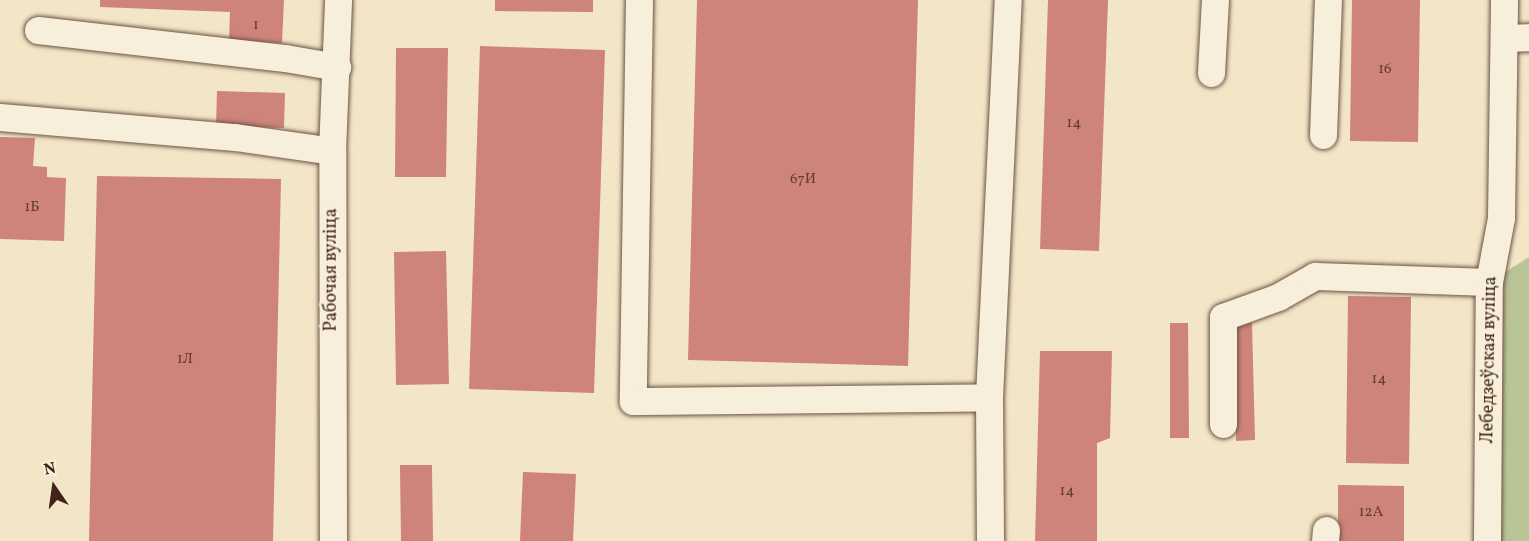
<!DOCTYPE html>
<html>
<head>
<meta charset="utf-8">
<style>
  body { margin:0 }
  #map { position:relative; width:1529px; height:541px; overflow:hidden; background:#f3e6c7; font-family:Vollkorn,serif }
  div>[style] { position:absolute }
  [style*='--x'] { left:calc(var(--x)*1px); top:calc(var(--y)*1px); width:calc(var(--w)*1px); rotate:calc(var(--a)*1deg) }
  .green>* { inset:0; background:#b9c597 }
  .building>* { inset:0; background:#ce837b }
  .roads { filter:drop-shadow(0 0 2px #6e5443) drop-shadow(0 0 2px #6e5443) }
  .minor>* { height:27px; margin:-13.5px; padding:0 13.5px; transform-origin:13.5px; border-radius:13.5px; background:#f7efdb }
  span { translate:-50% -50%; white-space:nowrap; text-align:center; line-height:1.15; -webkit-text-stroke:4.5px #f7efdb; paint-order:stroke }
  .number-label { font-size:15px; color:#643c30 }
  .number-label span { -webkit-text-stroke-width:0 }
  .street-label { font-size:18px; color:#412417 }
  .north { position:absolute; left:24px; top:457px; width:60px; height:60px; -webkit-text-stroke:4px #f7efdb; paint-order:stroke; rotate:347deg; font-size:16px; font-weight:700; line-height:24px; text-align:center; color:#412417 }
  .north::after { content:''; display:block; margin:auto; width:21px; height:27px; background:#412417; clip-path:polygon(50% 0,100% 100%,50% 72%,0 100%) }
</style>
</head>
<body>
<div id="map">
  <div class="green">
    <i style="clip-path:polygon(1529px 257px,1529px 541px,1487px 541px,1489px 282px)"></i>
  </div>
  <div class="building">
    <i style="clip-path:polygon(100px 0,284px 0,282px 43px,229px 40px,230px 12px,100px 7px)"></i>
    <i style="clip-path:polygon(495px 0,593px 0,593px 12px,495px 11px)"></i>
    <i style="clip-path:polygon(697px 0,918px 0,908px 366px,688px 360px)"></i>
    <i style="clip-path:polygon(1048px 0,1108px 0,1099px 251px,1040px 249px)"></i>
    <i style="clip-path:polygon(1352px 0,1420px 0,1418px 142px,1350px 141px)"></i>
    <i style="clip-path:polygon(480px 46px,605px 50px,594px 393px,469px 389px)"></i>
    <i style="clip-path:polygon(396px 48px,448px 48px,446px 177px,395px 177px)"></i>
    <i style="clip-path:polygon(217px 91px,285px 93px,284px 128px,216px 126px)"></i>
    <i style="clip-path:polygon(0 137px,35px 138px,33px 166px,47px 167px,47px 177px,66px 178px,64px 241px,0 239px)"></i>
    <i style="clip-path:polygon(97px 176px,281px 179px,273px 541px,89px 541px)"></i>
    <i style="clip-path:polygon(446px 251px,449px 384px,396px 385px,394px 252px)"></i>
    <i style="clip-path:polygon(1348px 296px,1411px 297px,1409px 464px,1346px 463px)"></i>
    <i style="clip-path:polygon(1170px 323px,1188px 323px,1189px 438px,1170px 438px)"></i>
    <i style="clip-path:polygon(1252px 323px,1255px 440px,1236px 441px,1234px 324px)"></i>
    <i style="clip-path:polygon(1040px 351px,1112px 351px,1110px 438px,1097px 443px,1097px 541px,1035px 541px)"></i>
    <i style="clip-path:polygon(400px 465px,432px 465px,433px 541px,401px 541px)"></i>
    <i style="clip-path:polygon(523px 472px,576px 474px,573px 541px,520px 541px)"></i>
    <i style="clip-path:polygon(1338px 485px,1404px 486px,1404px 541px,1338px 541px)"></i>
  </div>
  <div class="roads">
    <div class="minor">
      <i style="--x:639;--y:0;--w:401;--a:90.9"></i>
      <i style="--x:633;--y:401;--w:356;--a:-0.6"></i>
      <i style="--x:989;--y:397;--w:144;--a:89.6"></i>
      <i style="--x:38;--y:30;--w:249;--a:6.5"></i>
      <i style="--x:285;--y:58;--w:53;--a:9.8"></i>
      <i style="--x:1504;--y:38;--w:25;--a:-2"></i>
      <i style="--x:1211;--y:73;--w:73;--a:-86.9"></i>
      <i style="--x:0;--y:117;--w:236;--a:4.9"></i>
      <i style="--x:235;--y:137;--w:98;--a:8.2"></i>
      <i style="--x:1323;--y:135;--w:135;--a:-87.9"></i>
      <i style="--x:989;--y:397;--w:397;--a:-87.3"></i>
      <i style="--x:1223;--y:424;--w:107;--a:-90"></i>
      <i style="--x:1223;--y:317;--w:59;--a:-20"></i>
      <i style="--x:1278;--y:297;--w:43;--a:-29.6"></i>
      <i style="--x:1315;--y:276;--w:174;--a:2"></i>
      <i style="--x:333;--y:541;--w:390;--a:-90.1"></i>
      <i style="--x:332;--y:151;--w:151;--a:-87.7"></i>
      <i style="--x:1325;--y:541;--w:11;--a:-85"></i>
      <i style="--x:1487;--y:541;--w:259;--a:-89.6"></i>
      <i style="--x:1489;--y:282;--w:65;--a:-79.4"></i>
      <i style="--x:1501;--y:218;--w:218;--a:-89.2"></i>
    </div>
  </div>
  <div class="number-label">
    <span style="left:256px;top:26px">1</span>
    <span style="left:1385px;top:70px">16</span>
    <span style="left:1074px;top:124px">14</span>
    <span style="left:803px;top:180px">67И</span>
    <span style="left:32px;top:208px">1Б</span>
    <span style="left:185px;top:360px">1Л</span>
    <span style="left:1379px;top:380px">14</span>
    <span style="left:1067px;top:492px">14</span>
    <span style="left:1371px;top:513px">12А</span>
  </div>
  <div class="street-label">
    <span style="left:332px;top:270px;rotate:-90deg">Рабочая вуліца</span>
    <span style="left:1490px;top:360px;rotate:-89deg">Лебедзеўская вуліца</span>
  </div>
  <div class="north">N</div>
</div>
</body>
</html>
